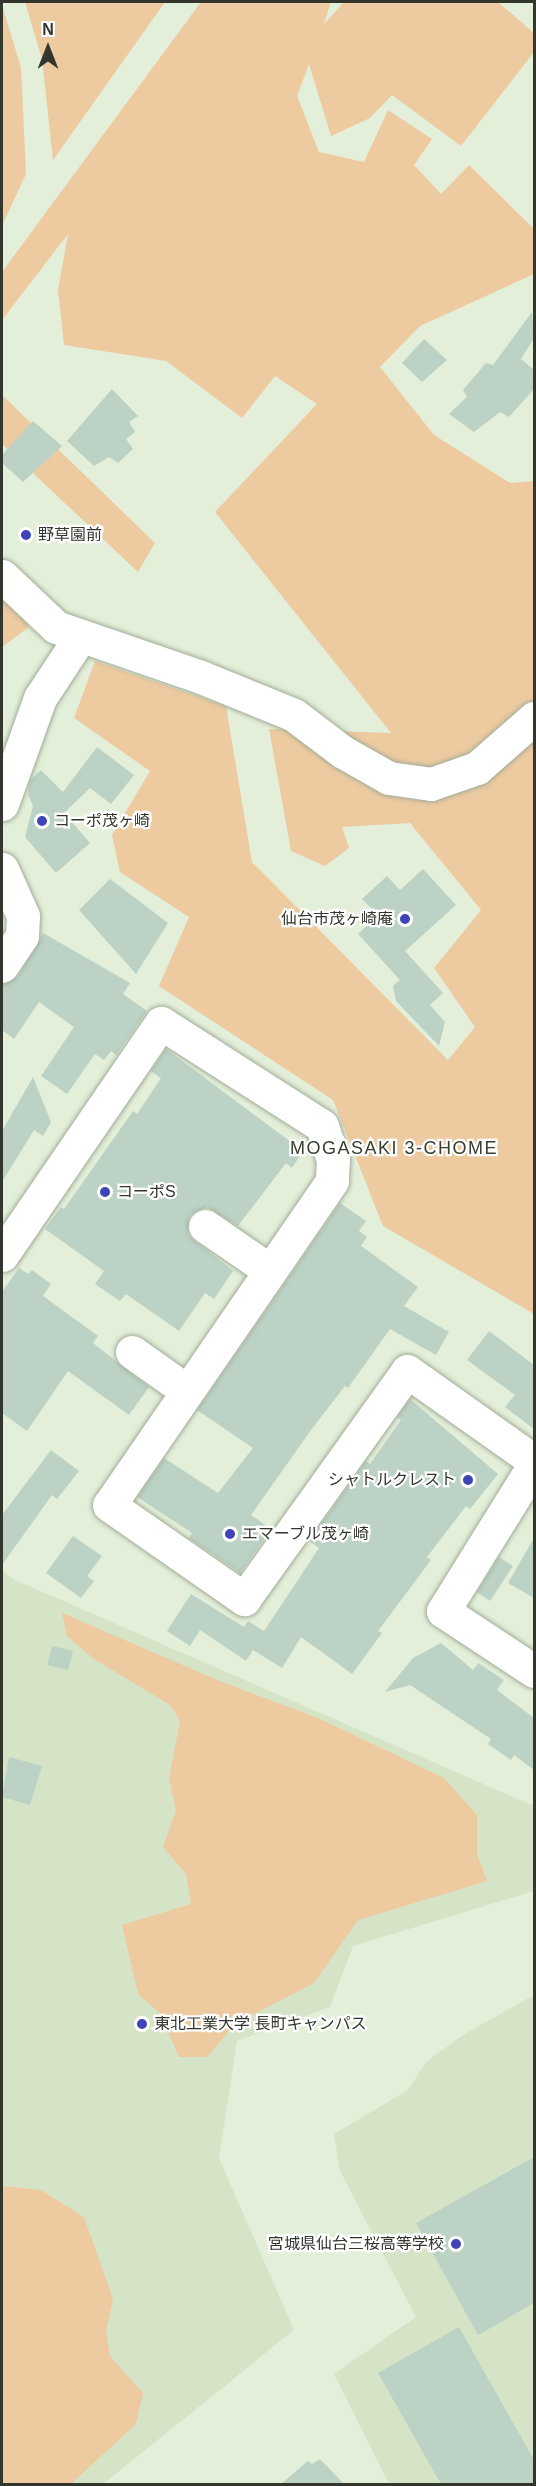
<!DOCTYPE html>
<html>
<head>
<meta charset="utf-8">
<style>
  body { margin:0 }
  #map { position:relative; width:536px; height:2486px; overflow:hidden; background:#e3efd9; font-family:Arial,"Noto Sans JP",sans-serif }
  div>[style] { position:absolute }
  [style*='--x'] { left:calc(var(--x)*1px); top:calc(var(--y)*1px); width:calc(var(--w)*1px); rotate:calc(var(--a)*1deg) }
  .built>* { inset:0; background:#d5e4c7 }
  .green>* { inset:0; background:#eecaa0 }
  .building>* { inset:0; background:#bbd2c4 }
  .roads { filter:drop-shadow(0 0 2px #a2ad98) drop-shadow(0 0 2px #a2ad98) }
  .minor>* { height:33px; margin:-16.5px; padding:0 16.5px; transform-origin:16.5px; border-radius:16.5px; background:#fff }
  .dots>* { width:16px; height:16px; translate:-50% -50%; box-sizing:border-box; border:3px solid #fff; border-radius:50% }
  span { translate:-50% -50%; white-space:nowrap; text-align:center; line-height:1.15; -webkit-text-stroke:4.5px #fff; paint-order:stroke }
  .poi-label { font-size:16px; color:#32362d }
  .left { translate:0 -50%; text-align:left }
  .right { translate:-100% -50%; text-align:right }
  .neighbourhood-label { font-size:18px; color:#363f2d; letter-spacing:1.5px }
  .frame { position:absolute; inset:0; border:3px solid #32362d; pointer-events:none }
  .north { position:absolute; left:18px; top:18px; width:60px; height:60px; -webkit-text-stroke:4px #fff; paint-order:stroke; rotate:0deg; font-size:16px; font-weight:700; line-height:24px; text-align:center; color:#32362d }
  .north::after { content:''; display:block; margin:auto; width:21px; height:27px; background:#32362d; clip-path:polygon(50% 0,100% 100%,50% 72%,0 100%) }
</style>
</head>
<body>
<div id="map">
  <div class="built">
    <i style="clip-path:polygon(2px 1570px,13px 1579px,534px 1806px,534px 1891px,353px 1946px,330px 2007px,237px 2041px,219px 2158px,294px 2330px,103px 2484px,2px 2484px)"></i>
    <i style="clip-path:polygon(534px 1995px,534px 2484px,389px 2484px,334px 2374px,416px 2317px,340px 2171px,334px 2134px,408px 2090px,426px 2062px,466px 2033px)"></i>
  </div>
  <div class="green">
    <i style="clip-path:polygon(25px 2px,165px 2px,53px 160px,42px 59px)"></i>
    <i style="clip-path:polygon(201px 2px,331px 2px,324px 24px,344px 2px,498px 2px,534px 33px,534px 52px,461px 146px,392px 95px,370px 118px,331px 136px,309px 64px,297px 96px,319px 152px,364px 162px,388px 110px,432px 139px,414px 165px,441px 194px,469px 165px,534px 229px,534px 274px,420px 326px,380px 367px,434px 435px,510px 483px,534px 481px,534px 1314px,383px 1226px,333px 1100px,159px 986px,189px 917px,120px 872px,112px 835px,150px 771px,74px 718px,95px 661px,226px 706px,252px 862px,448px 1060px,475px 1027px,434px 968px,481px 910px,410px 823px,342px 827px,349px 848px,325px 866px,291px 851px,269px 729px,391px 733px,215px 512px,317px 404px,275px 376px,242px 418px,166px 361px,64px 345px,58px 290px,68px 234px,2px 320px,2px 272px)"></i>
    <i style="clip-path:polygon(2px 5px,21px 68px,26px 174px,2px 226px)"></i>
    <i style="clip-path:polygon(2px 395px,155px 543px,138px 572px,2px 444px)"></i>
    <i style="clip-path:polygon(2px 587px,29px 627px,2px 647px)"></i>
    <i style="clip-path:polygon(62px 1613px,222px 1682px,318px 1718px,444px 1778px,477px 1815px,477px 1854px,487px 1881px,358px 1920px,314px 1983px,235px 2024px,207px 2057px,179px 2057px,160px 2013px,138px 1994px,122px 1925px,191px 1904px,186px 1874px,163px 1847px,176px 1811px,169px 1778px,180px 1721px,170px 1705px,94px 1659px,67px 1636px)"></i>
    <i style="clip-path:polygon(2px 2186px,41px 2190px,84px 2217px,113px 2299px,106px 2331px,110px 2356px,143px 2393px,136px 2424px,71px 2484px,2px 2484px)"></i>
  </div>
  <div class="building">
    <i style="clip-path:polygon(532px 312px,534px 338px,521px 359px,534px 370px,534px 389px,509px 417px,500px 412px,474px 432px,449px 414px,467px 397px,463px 390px,486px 363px,493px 365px)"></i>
    <i style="clip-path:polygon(424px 339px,447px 360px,422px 382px,402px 363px)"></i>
    <i style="clip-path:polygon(112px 389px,138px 416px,129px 422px,135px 432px,126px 439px,133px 449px,118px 463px,109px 457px,94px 466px,67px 441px)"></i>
    <i style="clip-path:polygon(33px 421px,62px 446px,23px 482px,2px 463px,2px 455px)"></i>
    <i style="clip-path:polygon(97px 747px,134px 775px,111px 804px,90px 788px,64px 813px,90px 843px,56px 873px,25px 837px,33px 806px,28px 794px,30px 780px,41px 770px,63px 792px)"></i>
    <i style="clip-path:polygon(423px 869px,456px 905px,405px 951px,443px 993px,430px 1005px,445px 1022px,439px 1046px,396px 1001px,393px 986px,400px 980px,358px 934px,378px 915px,362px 899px,387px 876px,400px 890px)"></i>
    <i style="clip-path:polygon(110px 879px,168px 923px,136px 974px,79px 910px)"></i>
    <i style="clip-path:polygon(43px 933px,130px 983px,123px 994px,147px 1011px,116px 1055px,111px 1051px,104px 1060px,95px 1054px,67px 1094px,41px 1076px,74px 1027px,39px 1002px,14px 1039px,2px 1030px,2px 985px,18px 976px)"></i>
    <i style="clip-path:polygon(166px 1049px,303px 1151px,292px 1168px,286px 1163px,238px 1226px,207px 1207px,190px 1215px,188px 1235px,233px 1271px,214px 1299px,205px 1293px,179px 1331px,126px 1294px,120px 1301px,95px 1284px,104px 1271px,45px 1229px,61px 1207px,64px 1209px,133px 1111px,137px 1114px,161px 1078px,151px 1071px)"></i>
    <i style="clip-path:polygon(33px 1077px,51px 1122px,43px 1136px,34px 1130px,2px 1182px,2px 1131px)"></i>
    <i style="clip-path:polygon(340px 1203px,366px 1221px,359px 1231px,367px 1237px,361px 1246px,418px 1287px,404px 1306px,449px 1332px,436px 1355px,390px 1329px,348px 1388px,345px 1386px,311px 1430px,251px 1515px,271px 1529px,240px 1573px,189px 1538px,192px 1533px,137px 1497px,164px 1458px,218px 1493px,253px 1448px,197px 1410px)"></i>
    <i style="clip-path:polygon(19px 1268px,28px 1274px,32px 1270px,51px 1284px,43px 1296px,98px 1336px,93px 1343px,149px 1387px,129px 1415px,68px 1371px,27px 1431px,2px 1413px,2px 1292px)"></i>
    <i style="clip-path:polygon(489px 1331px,534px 1365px,534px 1429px,505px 1407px,515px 1395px,467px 1360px)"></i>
    <i style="clip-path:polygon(410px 1399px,498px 1474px,470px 1509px,466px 1506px,427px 1557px,431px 1560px,378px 1631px,382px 1633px,352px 1674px,301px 1637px,282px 1668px,253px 1650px,246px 1661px,200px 1630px,190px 1646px,167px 1631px,191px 1594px,244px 1627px,248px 1621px,264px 1631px,319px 1548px,309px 1541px,366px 1461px,370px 1464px,401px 1420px,397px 1417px)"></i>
    <i style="clip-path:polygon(51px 1450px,79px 1471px,57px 1499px,52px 1495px,2px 1565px,2px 1515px)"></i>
    <i style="clip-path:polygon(73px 1536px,102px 1556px,87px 1576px,94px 1581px,81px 1598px,46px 1573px)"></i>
    <i style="clip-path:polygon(534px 1538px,534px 1598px,508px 1583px)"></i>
    <i style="clip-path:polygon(499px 1557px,513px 1566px,490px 1601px,477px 1592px)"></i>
    <i style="clip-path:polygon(441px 1643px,473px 1670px,478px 1663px,504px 1680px,497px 1690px,534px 1718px,534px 1770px,514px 1755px,511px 1760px,488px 1744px,491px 1739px,410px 1685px,385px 1692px,413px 1658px)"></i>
    <i style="clip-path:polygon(52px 1646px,73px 1651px,68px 1670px,47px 1665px)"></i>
    <i style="clip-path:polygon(9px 1757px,42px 1766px,30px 1805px,2px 1797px)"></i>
    <i style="clip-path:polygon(534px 2157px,534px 2303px,478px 2335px,416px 2223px)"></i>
    <i style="clip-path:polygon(459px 2327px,534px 2460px,534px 2484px,441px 2484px,378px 2373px)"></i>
    <i style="clip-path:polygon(320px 2459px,344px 2484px,281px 2484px,308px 2461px,312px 2464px)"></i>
  </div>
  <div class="roads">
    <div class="minor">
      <i style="--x:2;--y:576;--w:74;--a:43.4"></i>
      <i style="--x:56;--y:627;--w:153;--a:19"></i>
      <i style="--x:201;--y:677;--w:100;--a:22.2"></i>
      <i style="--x:294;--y:715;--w:61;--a:37.1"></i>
      <i style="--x:343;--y:752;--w:53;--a:29.5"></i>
      <i style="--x:389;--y:778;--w:42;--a:8.1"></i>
      <i style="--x:431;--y:784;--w:49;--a:-19.2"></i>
      <i style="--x:477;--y:768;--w:76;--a:-41.3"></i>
      <i style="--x:2;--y:804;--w:113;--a:-70.3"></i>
      <i style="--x:40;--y:698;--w:73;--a:-56.7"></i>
      <i style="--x:2;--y:869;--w:51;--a:65.9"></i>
      <i style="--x:23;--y:916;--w:20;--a:93"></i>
      <i style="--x:22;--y:936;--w:36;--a:124"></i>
      <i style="--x:205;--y:1226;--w:78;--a:34.5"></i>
      <i style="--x:2;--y:1255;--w:281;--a:-55.6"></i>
      <i style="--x:161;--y:1023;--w:191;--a:32.6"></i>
      <i style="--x:322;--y:1126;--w:35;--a:72"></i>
      <i style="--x:333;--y:1159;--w:22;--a:93"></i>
      <i style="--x:332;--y:1181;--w:393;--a:124.5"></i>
      <i style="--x:109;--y:1505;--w:165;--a:34.8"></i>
      <i style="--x:244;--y:1599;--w:280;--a:-54.4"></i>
      <i style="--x:407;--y:1371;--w:156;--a:35.3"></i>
      <i style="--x:132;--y:1352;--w:67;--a:35.3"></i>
      <i style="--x:534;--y:1465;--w:172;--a:121.9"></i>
      <i style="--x:443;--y:1611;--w:109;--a:33.4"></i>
    </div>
  </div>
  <div class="dots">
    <i style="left:26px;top:535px;background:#4044b9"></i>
    <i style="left:42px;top:821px;background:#4044b9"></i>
    <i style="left:405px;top:919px;background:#4044b9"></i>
    <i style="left:105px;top:1192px;background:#4044b9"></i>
    <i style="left:468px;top:1480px;background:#4044b9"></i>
    <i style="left:230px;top:1534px;background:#4044b9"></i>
    <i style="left:142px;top:2024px;background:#4044b9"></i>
    <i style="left:456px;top:2244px;background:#4044b9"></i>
  </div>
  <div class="poi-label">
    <span class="left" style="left:38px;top:535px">野草園前</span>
    <span class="left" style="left:54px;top:821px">コーポ茂ヶ崎</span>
    <span class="right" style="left:393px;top:919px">仙台市茂ヶ崎庵</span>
    <span class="left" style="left:117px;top:1192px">コーポS</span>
    <span class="right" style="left:456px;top:1480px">シャトルクレスト</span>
    <span class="left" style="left:242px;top:1534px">エマーブル茂ヶ崎</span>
    <span class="left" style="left:154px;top:2024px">東北工業大学 長町キャンパス</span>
    <span class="right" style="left:444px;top:2244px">宮城県仙台三桜高等学校</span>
  </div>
  <div class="neighbourhood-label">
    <span style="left:394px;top:1148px">MOGASAKI 3-CHOME</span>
  </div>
  <div class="frame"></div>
  <div class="north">N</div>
</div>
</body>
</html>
